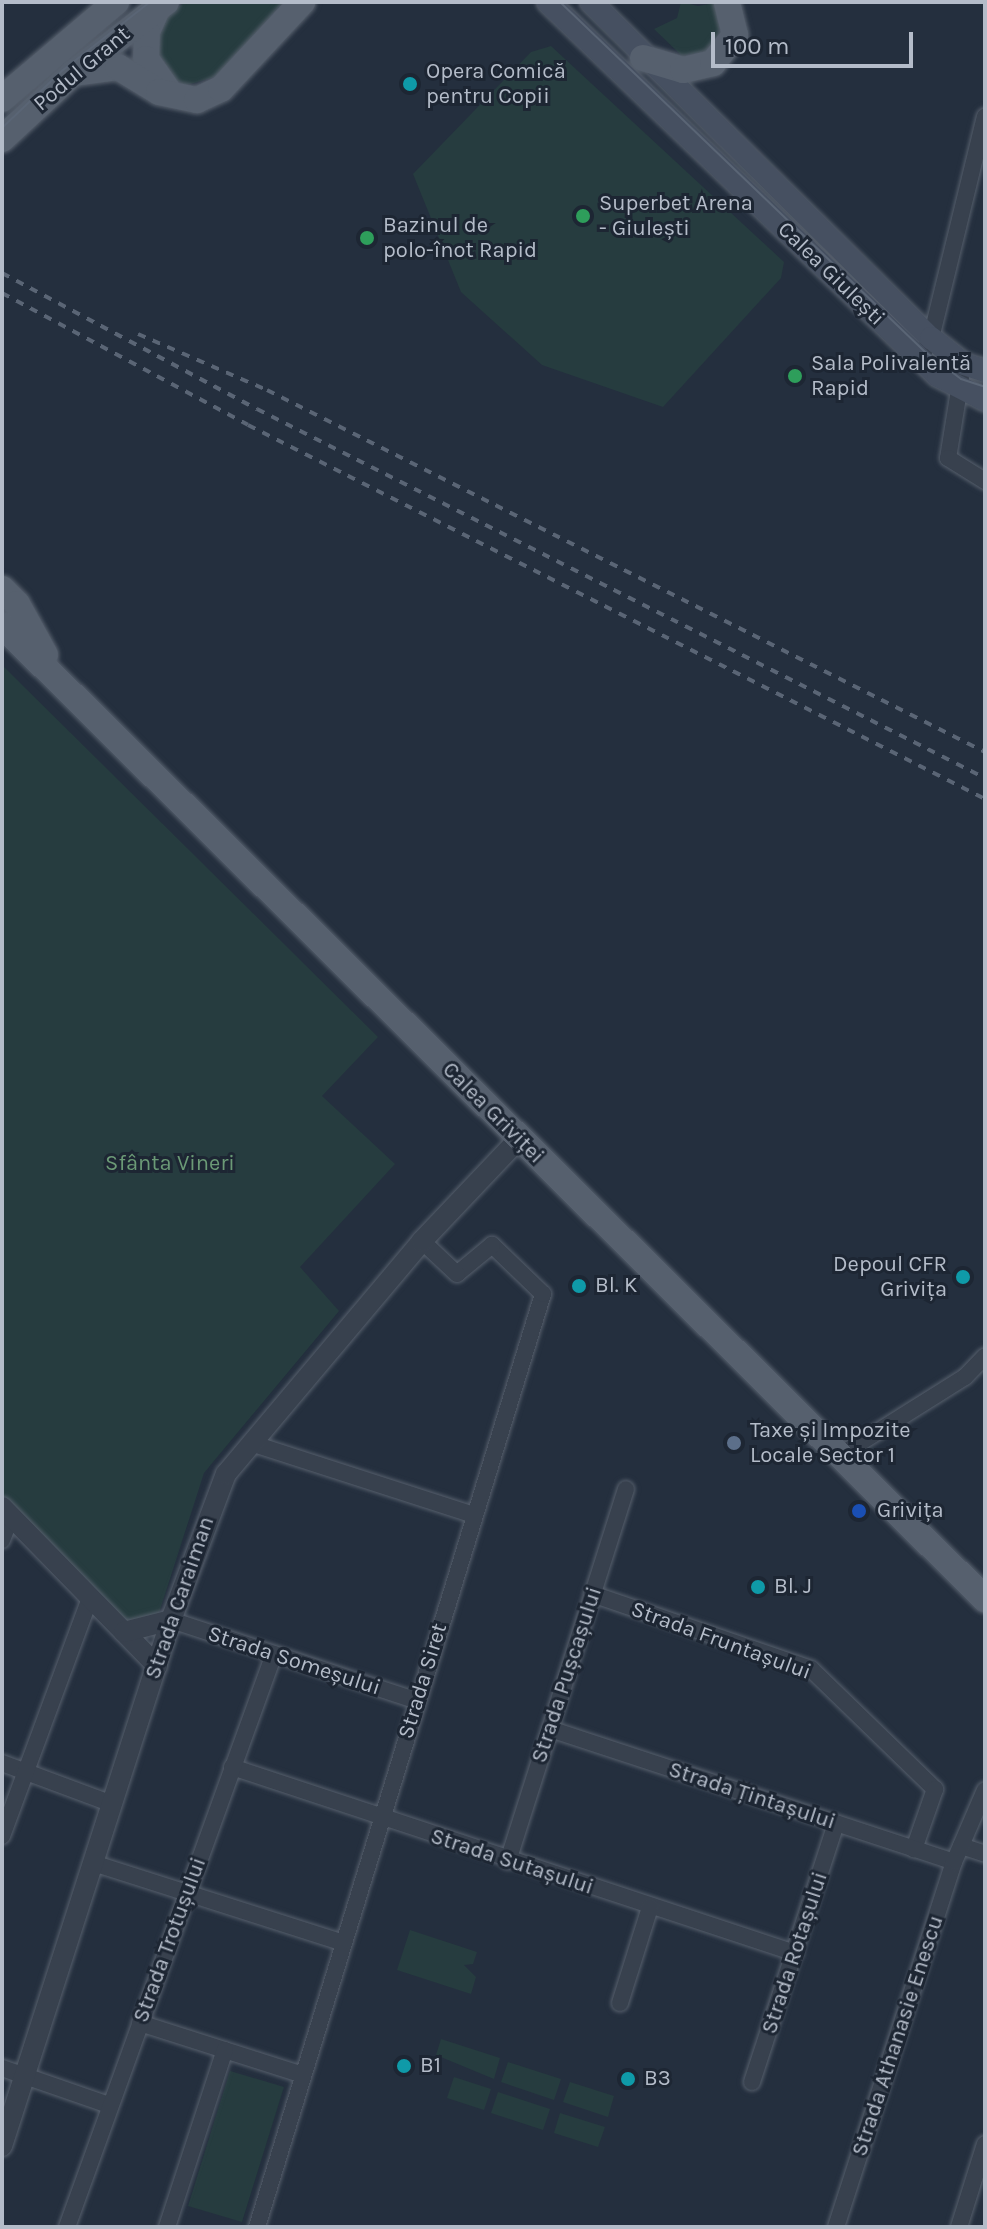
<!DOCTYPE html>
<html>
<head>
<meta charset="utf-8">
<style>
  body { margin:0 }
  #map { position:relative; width:987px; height:2229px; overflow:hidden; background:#242f3e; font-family:Karla,sans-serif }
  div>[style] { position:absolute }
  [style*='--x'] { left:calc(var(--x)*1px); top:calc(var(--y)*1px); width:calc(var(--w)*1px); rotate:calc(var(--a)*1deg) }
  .green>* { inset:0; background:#263c3f }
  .roads { filter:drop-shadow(0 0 2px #565f6c) drop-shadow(0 0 2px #565f6c) }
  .minor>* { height:16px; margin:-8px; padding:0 8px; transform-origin:8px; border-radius:8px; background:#38414e }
  .tertiary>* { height:20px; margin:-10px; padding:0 10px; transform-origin:10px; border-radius:10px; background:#38414e }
  .secondary>* { height:22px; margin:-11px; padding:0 11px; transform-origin:11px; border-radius:11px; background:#465061 }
  .primary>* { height:26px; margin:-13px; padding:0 13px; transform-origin:13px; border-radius:13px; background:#56606e }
  .tram>* { height:2px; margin:-1px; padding:0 1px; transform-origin:1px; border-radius:1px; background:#5a6575 }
  .rail>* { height:4px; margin-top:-2px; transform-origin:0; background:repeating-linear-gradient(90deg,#5a6575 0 8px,transparent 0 16px) }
  .dots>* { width:22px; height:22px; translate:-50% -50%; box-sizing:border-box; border:4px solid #1d2633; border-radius:50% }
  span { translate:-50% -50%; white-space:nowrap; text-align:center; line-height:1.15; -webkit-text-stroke:6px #1d2633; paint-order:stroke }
  .street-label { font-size:22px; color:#b4bcc9 }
  .poi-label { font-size:22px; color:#b4bcc9 }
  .left { translate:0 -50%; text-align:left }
  .right { translate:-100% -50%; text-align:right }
  .park-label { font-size:22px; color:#6b9a76 }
  .frame { position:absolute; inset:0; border:4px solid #b4bcc9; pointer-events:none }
  .scale { position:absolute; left:711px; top:32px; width:202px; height:36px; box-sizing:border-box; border:4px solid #b4bcc9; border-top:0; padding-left:10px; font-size:24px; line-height:28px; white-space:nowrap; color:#b4bcc9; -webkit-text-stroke:6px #1d2633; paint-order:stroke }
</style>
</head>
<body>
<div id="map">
  <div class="green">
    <i style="clip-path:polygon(185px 2px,284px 2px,215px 77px,187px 85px,172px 81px,153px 54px,164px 18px)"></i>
    <i style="clip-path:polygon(681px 2px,698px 6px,721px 2px,719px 49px,682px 56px,654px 29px,677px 18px)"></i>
    <i style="clip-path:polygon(551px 46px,784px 262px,781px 278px,663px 407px,542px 365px,461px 292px,413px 174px,531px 52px)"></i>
    <i style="clip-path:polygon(2px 665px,378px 1037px,322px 1096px,395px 1164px,300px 1267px,339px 1311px,204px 1473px,158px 1616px,125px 1623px,2px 1498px)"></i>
    <i style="clip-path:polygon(410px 1930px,477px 1952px,473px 1964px,464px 1965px,476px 1977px,471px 1994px,397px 1970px)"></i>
    <i style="clip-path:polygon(441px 2039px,500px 2058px,494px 2079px,436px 2055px)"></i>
    <i style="clip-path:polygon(508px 2062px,561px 2079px,554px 2100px,501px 2082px)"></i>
    <i style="clip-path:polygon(230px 2071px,284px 2087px,242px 2222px,188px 2206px)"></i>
    <i style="clip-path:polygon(454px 2077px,491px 2089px,484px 2110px,447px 2098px)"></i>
    <i style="clip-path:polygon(570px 2082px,614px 2096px,608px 2117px,563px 2102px)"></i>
    <i style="clip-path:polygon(498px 2092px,550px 2109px,543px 2130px,491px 2113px)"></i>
    <i style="clip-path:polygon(560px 2113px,605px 2127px,598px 2147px,554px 2133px)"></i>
  </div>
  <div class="roads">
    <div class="minor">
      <i style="--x:914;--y:353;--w:10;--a:-11"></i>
      <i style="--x:924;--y:351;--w:15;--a:-62"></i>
      <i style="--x:931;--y:338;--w:228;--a:-76.3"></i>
      <i style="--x:961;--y:378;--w:81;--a:99.2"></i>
      <i style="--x:948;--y:458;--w:44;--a:31.9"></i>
      <i style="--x:251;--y:1443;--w:234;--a:17.9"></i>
      <i style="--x:839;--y:1456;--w:149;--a:-32.1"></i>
      <i style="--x:965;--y:1377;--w:29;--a:-46"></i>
      <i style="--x:2;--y:1540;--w:26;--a:-69"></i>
      <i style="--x:592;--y:1594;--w:231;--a:18.9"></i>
      <i style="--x:811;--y:1669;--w:173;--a:44.1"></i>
      <i style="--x:935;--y:1789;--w:64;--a:109.3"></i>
      <i style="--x:171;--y:1620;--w:260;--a:18.2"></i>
      <i style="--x:550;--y:1729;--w:425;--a:18.2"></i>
      <i style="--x:2;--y:1763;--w:117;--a:20.4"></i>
      <i style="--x:232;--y:1767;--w:593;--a:18.28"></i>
      <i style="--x:2;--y:1836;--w:254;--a:-69.7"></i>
      <i style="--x:961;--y:1846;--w:25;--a:18"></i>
      <i style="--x:508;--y:1861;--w:390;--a:-72.4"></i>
      <i style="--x:93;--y:1863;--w:262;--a:17.7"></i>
      <i style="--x:620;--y:2003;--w:101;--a:-72.6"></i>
      <i style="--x:140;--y:2023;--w:171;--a:17.7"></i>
      <i style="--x:2;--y:2068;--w:113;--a:19.1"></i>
      <i style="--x:752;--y:2082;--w:272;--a:-72"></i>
      <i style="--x:67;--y:2227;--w:609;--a:-70.14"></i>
      <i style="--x:167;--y:2227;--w:186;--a:-71.9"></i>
      <i style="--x:257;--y:2227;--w:976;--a:-72.96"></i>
      <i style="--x:543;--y:1294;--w:71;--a:-136.1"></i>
      <i style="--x:492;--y:1245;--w:45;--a:140.4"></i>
      <i style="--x:457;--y:1274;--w:48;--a:-136.7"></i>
      <i style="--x:836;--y:2227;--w:384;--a:-72.1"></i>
      <i style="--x:954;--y:1862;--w:78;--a:-66.7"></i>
      <i style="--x:959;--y:2227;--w:87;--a:-72.6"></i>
    </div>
    <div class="tertiary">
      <i style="--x:2;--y:1507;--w:222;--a:45.7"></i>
      <i style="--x:124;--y:1632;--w:49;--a:-14.3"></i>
      <i style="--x:2;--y:2146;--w:552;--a:-72.19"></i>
      <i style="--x:171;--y:1620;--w:156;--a:-69.4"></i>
      <i style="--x:226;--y:1474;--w:304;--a:-49.9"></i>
      <i style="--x:422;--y:1241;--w:139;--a:-46.5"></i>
    </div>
    <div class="secondary">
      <i style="--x:548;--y:2;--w:540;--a:43.8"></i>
      <i style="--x:938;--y:376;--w:53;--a:27.1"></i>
      <i style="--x:591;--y:2;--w:478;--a:44.7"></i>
      <i style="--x:931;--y:338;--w:42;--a:38.2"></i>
      <i style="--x:964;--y:364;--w:22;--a:18"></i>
    </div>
    <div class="primary">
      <i style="--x:158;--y:7;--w:27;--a:114"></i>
      <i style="--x:147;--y:32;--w:27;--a:92"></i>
      <i style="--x:146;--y:59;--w:37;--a:55"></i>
      <i style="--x:643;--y:58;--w:42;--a:16.7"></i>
      <i style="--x:683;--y:70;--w:31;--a:-13"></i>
      <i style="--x:713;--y:63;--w:36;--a:-52"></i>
      <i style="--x:735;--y:35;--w:34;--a:-104"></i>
      <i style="--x:73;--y:73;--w:45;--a:-7.6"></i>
      <i style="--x:118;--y:67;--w:48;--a:31.4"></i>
      <i style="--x:159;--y:92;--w:39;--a:12"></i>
      <i style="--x:197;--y:100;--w:26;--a:-25"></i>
      <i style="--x:221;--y:89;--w:119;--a:-47"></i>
      <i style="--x:2;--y:99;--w:150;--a:-40.4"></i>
      <i style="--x:2;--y:139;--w:97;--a:-42.9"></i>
      <i style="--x:73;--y:73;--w:117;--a:-37.4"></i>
      <i style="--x:2;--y:589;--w:21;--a:45"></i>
      <i style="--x:17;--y:604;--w:58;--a:61.2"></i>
      <i style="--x:2;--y:625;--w:1384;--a:44.74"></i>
    </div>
  </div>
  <div class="tram">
    <i style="--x:560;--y:2;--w:504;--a:43.79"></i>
    <i style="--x:924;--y:351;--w:46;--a:37.1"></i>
    <i style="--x:961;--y:379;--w:25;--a:18"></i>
    <i style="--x:2;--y:128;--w:84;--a:-43.6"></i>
    <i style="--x:63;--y:70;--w:110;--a:-38"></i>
  </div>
  <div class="rail">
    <i style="--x:2;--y:273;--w:289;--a:28.1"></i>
    <i style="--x:257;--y:409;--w:816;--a:26.88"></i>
    <i style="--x:2;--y:293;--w:279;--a:28.2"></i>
    <i style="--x:248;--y:425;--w:826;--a:26.91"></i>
    <i style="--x:138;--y:334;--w:141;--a:23.5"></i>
    <i style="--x:267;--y:390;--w:804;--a:26.76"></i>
  </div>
  <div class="dots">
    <i style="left:410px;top:84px;background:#0f9aa8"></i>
    <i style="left:583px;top:216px;background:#2e9e5b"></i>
    <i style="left:367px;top:238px;background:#2e9e5b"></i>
    <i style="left:795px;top:376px;background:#2e9e5b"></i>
    <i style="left:963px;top:1277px;background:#0f9aa8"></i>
    <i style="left:579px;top:1286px;background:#0f9aa8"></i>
    <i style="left:734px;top:1443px;background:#5c6f8a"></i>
    <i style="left:859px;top:1511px;background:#1a4fb4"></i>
    <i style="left:758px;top:1587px;background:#0f9aa8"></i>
    <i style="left:404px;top:2066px;background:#0f9aa8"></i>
    <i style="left:628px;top:2079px;background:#0f9aa8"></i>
  </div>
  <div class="street-label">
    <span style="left:82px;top:69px;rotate:-40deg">Podul Grant</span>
    <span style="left:831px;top:274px;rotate:44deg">Calea Giulești</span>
    <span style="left:493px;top:1113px;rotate:45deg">Calea Griviței</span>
    <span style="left:180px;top:1598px;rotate:-71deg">Strada Caraiman</span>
    <span style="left:721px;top:1641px;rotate:20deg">Strada Fruntașului</span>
    <span style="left:294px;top:1661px;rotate:18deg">Strada Someșului</span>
    <span style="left:567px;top:1675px;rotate:-72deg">Strada Pușcașului</span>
    <span style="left:423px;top:1681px;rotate:-73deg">Strada Siret</span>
    <span style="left:752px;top:1796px;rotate:18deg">Strada Țintașului</span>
    <span style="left:512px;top:1862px;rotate:18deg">Strada Sutașului</span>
    <span style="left:170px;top:1940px;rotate:-70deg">Strada Trotușului</span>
    <span style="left:795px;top:1953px;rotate:-72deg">Strada Rotașului</span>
    <span style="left:898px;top:2036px;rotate:-72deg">Strada Athanasie Enescu</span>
  </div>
  <div class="poi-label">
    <span class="left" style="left:426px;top:84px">Opera Comică<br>pentru Copii</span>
    <span class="left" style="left:599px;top:216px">Superbet Arena<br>- Giulești</span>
    <span class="left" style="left:383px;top:238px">Bazinul de<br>polo-înot Rapid</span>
    <span class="left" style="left:811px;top:376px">Sala Polivalentă<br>Rapid</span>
    <span class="right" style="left:947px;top:1277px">Depoul CFR<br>Grivița</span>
    <span class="left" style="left:595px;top:1286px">Bl. K</span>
    <span class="left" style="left:750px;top:1443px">Taxe și Impozite<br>Locale Sector 1</span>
    <span class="left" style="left:877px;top:1511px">Grivița</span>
    <span class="left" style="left:774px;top:1587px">Bl. J</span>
    <span class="left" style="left:420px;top:2066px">B1</span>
    <span class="left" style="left:644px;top:2079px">B3</span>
  </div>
  <div class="park-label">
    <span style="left:170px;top:1164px">Sfânta Vineri</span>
  </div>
  <div class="frame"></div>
  <div class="scale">100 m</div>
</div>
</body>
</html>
